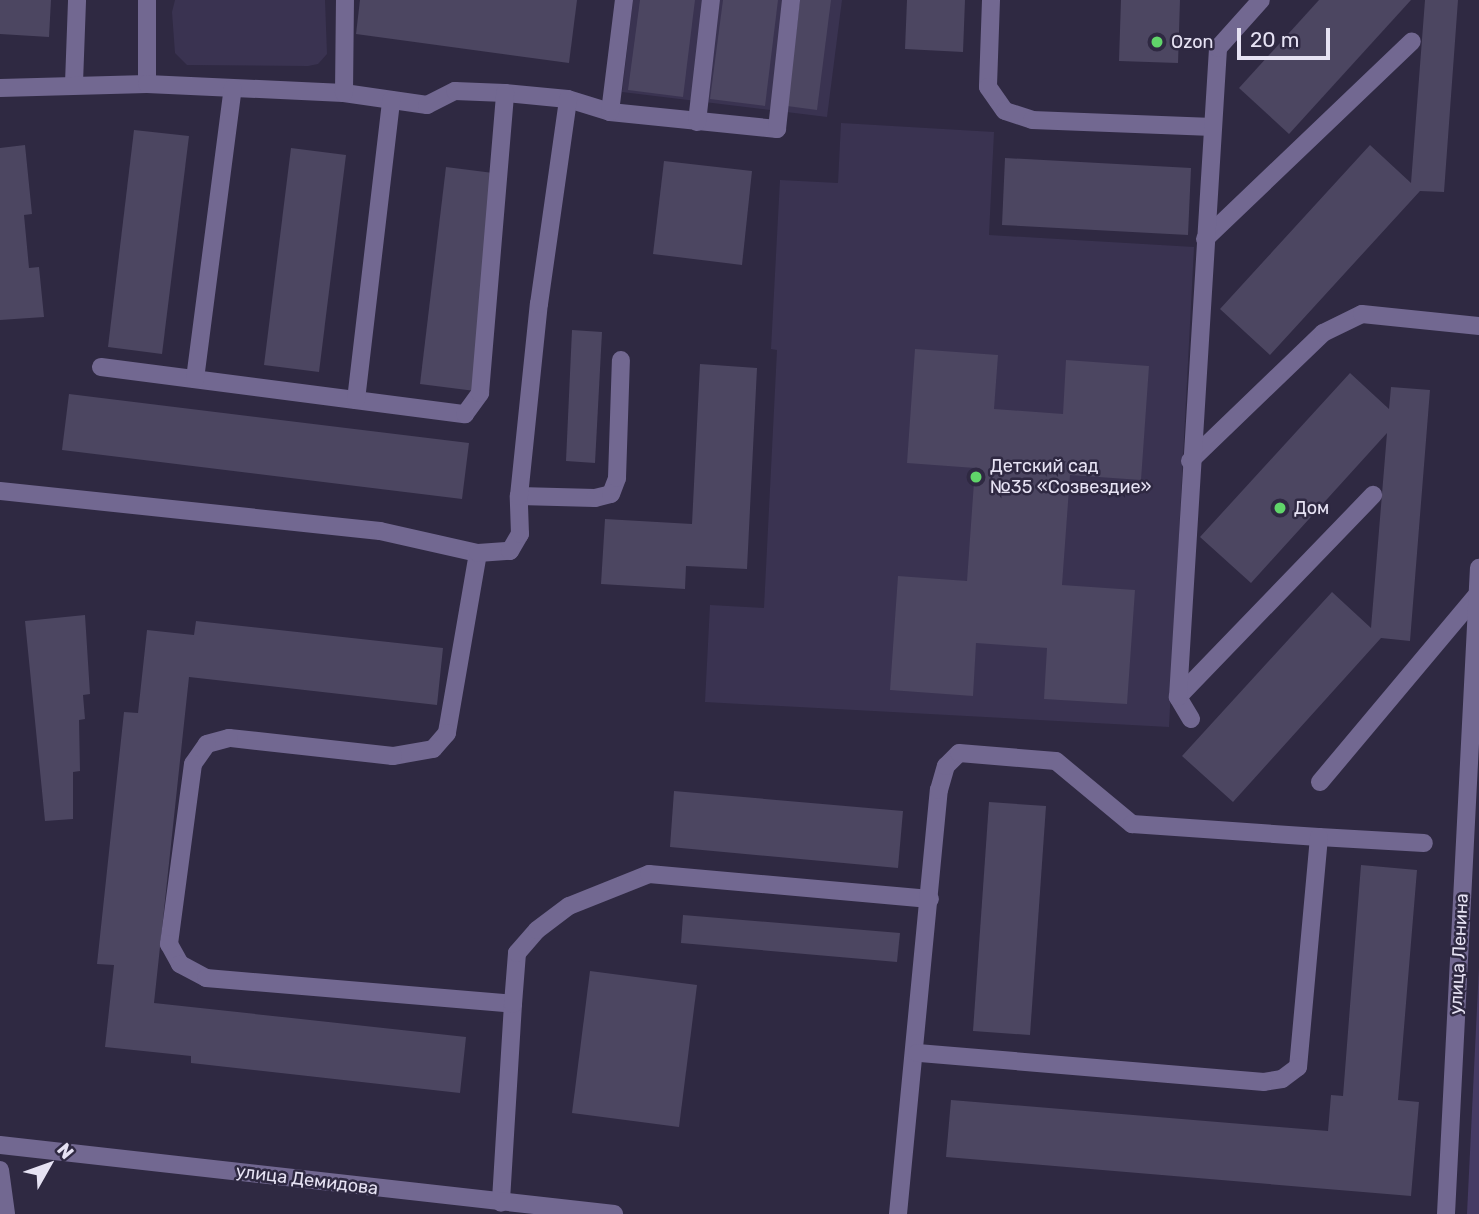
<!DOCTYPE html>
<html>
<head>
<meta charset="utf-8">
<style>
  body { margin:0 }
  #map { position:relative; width:1479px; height:1214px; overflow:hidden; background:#2f2942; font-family:Rubik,sans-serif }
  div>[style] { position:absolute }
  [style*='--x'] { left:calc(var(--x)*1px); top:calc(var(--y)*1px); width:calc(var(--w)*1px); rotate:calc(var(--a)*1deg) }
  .built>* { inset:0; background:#3a3351 }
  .green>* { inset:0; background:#463b64 }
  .building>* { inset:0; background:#4c4661 }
  .minor>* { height:18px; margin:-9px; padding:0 9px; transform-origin:9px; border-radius:9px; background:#726891 }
  .dots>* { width:19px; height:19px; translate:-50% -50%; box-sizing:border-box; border:4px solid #2f2942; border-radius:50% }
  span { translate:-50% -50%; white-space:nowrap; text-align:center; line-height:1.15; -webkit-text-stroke:5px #2f2942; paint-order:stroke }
  .poi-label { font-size:18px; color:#e6e2f3 }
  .left { translate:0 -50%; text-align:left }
  .street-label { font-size:18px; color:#e6e2f3 }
  .north { position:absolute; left:14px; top:1130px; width:70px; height:70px; -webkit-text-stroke:5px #2f2942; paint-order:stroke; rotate:50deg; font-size:19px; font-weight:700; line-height:28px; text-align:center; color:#e6e2f3 }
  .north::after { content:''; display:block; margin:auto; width:24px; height:32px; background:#e6e2f3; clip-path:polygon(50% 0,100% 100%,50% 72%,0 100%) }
  .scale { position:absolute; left:1237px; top:28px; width:93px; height:32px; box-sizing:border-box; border:4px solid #e6e2f3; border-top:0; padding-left:9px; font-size:21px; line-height:24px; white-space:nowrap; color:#e6e2f3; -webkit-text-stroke:5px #2f2942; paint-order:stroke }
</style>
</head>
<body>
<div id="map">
  <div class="built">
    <i style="clip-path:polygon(175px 0,325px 0,327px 54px,318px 64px,308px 66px,187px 65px,175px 53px,172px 12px)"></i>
    <i style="clip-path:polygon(633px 0,842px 0,827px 117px,622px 92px)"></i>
    <i style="clip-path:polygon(841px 123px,994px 132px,989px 235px,1194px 247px,1169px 727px,705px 702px,710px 605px,764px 608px,777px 350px,771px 349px,780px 180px,838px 183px)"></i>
  </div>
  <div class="green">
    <i style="clip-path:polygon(1479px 967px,1479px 1214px,1467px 1214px)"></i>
  </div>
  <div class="building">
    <i style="clip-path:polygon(0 0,51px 0,49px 37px,0 34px)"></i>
    <i style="clip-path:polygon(360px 0,577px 0,569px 63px,356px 34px)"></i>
    <i style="clip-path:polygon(640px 0,695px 0,683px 97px,628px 90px)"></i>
    <i style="clip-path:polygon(723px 0,778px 0,765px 106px,710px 99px)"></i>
    <i style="clip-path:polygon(800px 0,831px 0,817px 110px,787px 106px)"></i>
    <i style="clip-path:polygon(907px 0,965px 0,963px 52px,905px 49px)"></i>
    <i style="clip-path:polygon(1121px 0,1180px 0,1178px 63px,1119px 61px)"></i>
    <i style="clip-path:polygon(1319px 0,1411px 0,1289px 134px,1239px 88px)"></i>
    <i style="clip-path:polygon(1425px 0,1458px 0,1444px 192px,1420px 191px,1270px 355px,1220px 309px,1370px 145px,1411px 183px)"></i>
    <i style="clip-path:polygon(134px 130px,189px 136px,162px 354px,108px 347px)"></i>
    <i style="clip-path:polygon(25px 145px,32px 214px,24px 215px,29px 268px,39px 267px,44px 317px,0 320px,0 148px)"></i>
    <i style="clip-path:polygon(291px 148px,346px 155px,319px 372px,264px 365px)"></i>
    <i style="clip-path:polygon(1005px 158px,1191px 168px,1188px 235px,1002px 225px)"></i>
    <i style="clip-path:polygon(664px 161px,752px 171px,742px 265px,653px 254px)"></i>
    <i style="clip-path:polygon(446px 167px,501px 174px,475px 391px,420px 384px)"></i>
    <i style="clip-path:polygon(572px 330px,602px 332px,595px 463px,566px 461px)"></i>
    <i style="clip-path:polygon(915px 349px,998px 355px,994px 409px,1063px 414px,1066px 360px,1149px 366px,1141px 480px,1070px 475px,1062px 585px,1135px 590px,1127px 704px,1044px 699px,1047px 648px,976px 643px,973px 696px,890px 690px,898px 576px,967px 581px,975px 468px,907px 463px)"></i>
    <i style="clip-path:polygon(700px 364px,757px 368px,747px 569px,686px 566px,685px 589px,601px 584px,605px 519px,692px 524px)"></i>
    <i style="clip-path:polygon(1350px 373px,1389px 409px,1391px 387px,1430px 390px,1410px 641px,1381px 638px,1233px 802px,1182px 756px,1332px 592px,1371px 628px,1387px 433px,1251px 583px,1200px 537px)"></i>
    <i style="clip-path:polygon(69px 394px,469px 443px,462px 499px,62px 450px)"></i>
    <i style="clip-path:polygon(85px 615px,90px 694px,83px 695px,85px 719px,79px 720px,80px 771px,73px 772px,73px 819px,45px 821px,25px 621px)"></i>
    <i style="clip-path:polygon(196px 621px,443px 648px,437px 705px,189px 677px,154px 1003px,466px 1037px,460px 1093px,191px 1063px,191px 1056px,105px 1047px,114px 965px,97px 964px,124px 712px,138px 713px,147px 630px,194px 635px)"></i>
    <i style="clip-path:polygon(674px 791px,903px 811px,898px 868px,670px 847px)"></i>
    <i style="clip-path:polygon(989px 802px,1046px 806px,1030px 1035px,973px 1031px)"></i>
    <i style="clip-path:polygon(1361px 865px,1417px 870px,1398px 1100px,1419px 1102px,1411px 1196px,946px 1157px,951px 1100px,1328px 1131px,1331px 1095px,1343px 1096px)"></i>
    <i style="clip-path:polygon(683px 915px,900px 933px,897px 962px,681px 943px)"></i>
    <i style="clip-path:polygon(590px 971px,697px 985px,679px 1127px,572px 1113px)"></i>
  </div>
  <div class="minor">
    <i style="--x:147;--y:0;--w:84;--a:90"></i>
    <i style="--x:991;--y:0;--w:87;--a:92"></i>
    <i style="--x:988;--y:87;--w:29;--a:55"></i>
    <i style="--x:1005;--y:111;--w:28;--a:18"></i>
    <i style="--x:1032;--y:120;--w:181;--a:2.2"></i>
    <i style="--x:74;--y:83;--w:83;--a:-87.9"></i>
    <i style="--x:0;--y:88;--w:147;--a:-1.6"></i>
    <i style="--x:147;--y:84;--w:197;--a:2.6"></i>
    <i style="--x:344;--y:93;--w:84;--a:8.2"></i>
    <i style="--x:427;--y:105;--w:31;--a:-27"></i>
    <i style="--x:455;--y:91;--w:50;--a:2.3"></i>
    <i style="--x:505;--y:93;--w:63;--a:5.4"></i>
    <i style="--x:568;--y:99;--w:44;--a:17.2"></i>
    <i style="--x:610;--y:112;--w:168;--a:5.8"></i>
    <i style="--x:777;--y:129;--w:130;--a:-83.8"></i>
    <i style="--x:344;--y:93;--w:93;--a:-89.4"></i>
    <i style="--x:610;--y:112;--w:113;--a:-82.9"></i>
    <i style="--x:697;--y:122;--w:123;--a:-83.5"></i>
    <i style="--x:1205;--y:239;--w:286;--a:-43.7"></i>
    <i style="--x:101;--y:367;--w:367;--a:7.4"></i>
    <i style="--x:465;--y:414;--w:26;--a:-54"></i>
    <i style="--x:480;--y:393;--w:301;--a:-85.2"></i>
    <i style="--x:195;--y:379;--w:293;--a:-82.6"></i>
    <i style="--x:356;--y:400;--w:302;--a:-83.3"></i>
    <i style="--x:1190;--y:461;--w:185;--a:-43.9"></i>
    <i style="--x:1323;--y:333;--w:43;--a:-26"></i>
    <i style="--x:1362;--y:314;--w:118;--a:5.9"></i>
    <i style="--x:0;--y:491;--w:382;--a:6"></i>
    <i style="--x:380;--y:531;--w:100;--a:12.7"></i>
    <i style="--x:478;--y:553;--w:183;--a:99.8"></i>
    <i style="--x:447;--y:733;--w:21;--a:131"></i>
    <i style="--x:433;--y:749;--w:41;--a:170.1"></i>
    <i style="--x:393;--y:756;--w:165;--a:-173.7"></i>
    <i style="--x:229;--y:738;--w:23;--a:165"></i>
    <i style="--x:207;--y:744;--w:24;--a:125"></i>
    <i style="--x:193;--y:764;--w:182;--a:97.6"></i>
    <i style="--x:169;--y:944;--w:23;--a:61"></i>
    <i style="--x:180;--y:964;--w:30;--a:28"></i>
    <i style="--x:206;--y:978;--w:308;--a:4.8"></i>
    <i style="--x:513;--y:1004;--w:199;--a:93.5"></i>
    <i style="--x:519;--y:496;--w:76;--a:1.5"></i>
    <i style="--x:595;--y:498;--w:16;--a:-14"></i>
    <i style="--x:611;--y:494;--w:17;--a:-69"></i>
    <i style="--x:617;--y:478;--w:118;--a:-88.1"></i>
    <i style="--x:478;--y:553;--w:32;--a:-4"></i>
    <i style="--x:510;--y:551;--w:20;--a:-60"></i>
    <i style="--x:520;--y:534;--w:38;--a:-92"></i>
    <i style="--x:519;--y:496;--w:193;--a:-84.1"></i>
    <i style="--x:539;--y:304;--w:207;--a:-81.9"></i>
    <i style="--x:1178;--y:697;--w:281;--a:-46"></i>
    <i style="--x:1191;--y:719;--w:26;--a:-121"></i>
    <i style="--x:1178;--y:697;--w:650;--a:-86.47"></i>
    <i style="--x:1218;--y:48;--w:64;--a:-48.1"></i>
    <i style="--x:1320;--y:782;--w:246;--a:-50"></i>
    <i style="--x:1319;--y:837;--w:105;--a:3.3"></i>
    <i style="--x:513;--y:1004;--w:51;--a:-85.5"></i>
    <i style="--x:517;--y:953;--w:30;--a:-49"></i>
    <i style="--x:537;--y:930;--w:40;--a:-37"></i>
    <i style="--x:569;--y:906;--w:86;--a:-21.8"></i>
    <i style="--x:649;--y:874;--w:282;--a:5.1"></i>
    <i style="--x:0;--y:1145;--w:618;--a:6.41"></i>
    <i style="--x:0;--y:1170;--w:44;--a:82.2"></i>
    <i style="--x:898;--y:1214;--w:426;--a:-84.5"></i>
    <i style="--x:939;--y:790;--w:25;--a:-74"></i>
    <i style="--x:946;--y:766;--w:18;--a:-45"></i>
    <i style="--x:959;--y:753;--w:97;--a:4.7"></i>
    <i style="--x:1056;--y:761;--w:99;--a:39.7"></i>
    <i style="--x:1132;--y:824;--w:187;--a:4"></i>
    <i style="--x:1319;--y:837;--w:231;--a:95.2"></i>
    <i style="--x:1298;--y:1067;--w:20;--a:143"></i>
    <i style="--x:1282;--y:1079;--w:18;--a:171"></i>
    <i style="--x:1264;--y:1082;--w:348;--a:-175.2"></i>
    <i style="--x:1446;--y:1214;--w:647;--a:-87.08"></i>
  </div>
  <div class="dots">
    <i style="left:1157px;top:42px;background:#60d56a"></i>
    <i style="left:976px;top:477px;background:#60d56a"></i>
    <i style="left:1280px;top:508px;background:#60d56a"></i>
  </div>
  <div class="poi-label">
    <span class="left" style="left:1171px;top:42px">Ozon</span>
    <span class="left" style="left:990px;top:477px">Детский сад<br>№35 «Созвездие»</span>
    <span class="left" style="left:1294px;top:508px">Дом</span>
  </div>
  <div class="street-label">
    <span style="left:1459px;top:954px;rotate:-87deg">улица Ленина</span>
    <span style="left:307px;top:1180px;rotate:7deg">улица Демидова</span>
  </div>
  <div class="north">N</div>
  <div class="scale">20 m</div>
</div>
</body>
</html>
